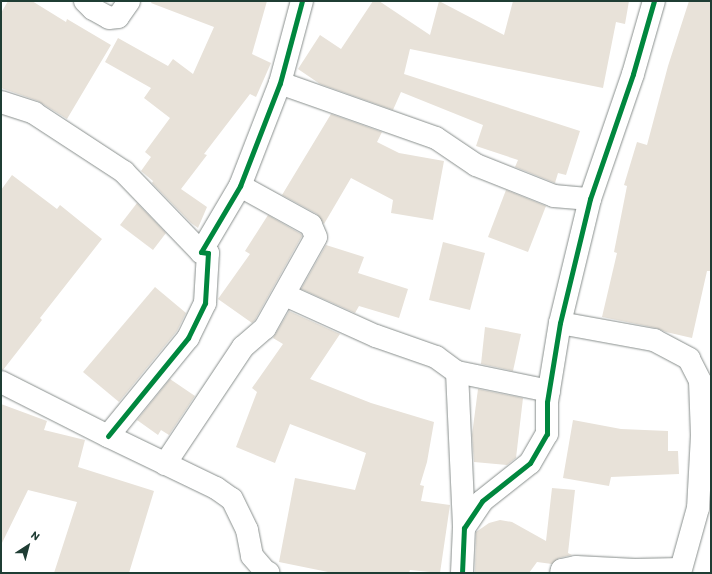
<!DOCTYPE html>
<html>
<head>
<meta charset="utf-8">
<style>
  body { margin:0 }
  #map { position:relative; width:712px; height:574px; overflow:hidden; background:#fff; font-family:Itim,sans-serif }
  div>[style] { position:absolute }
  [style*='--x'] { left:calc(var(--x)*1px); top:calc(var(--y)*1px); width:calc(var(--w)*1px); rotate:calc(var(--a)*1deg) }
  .building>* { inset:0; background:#e8e2d9 }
  .roads { filter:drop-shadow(0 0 1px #898f8d) drop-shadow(0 0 1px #898f8d) }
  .street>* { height:22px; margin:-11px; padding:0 11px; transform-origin:11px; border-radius:11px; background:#fff }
  .cycleway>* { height:5px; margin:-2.5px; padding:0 2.5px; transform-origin:2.5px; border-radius:2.5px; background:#00873e }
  span { translate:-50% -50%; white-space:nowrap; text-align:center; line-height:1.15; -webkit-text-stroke:3px #fff; paint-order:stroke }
  .frame { position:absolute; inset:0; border:2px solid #1f3d34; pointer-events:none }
  .north { position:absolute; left:8px; top:526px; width:40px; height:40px; -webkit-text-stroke:3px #fff; paint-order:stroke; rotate:36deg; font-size:11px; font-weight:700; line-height:16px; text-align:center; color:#1f3d34 }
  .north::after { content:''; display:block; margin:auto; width:14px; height:18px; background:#1f3d34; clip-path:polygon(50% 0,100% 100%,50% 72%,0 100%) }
</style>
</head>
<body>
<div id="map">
  <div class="building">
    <i style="clip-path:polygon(8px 1px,32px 1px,66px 22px,67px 19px,111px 45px,67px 119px,38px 101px,1px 88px,1px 13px)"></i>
    <i style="clip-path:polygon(152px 1px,267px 1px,252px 54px,271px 63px,256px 97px,250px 94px,204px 154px,207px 155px,181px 189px,207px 207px,198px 228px,191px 223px,152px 183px,153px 181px,141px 171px,151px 157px,145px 152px,170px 118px,144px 98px,151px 88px,105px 62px,118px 38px,168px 66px,173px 59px,193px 74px,214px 27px,151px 3px)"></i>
    <i style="clip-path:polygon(373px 1px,379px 1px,430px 35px,439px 1px,504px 35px,513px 1px,629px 1px,625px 24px,616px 22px,603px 88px,410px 49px,404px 74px,580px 131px,566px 175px,558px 173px,555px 183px,515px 167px,518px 160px,476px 146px,483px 125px,401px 92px,393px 110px,320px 84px,298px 69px,320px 35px,341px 49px)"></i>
    <i style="clip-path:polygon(689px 1px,711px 1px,711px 271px,707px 271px,692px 338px,666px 332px,656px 328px,602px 317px,617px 253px,614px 252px,627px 186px,624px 185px,637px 142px,647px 145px,668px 66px)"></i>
    <i style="clip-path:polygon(331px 114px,382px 132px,377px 142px,399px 153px,444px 161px,433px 220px,391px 213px,393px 200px,351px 178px,324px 224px,317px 214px,282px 195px)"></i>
    <i style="clip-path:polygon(12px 175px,57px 209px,60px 205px,102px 239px,40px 318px,42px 320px,3px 370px,1px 370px,1px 190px)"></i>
    <i style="clip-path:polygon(506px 190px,546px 206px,528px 252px,488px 237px)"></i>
    <i style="clip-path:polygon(137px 203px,166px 233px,153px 250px,120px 225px)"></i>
    <i style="clip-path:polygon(268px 215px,301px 234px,302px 236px,255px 320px,252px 323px,218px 299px,250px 254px,245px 251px)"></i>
    <i style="clip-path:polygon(443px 242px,485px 253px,470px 310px,429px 300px)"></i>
    <i style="clip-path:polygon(326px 245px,364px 257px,358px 273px,408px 289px,399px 318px,359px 306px,355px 313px,301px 289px)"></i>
    <i style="clip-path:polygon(155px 287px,186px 313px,177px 331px,119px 402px,83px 372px)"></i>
    <i style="clip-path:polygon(289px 311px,340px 334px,310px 379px,371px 403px,434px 422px,427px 462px,420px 485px,424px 486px,421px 501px,450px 505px,440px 573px,410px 570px,409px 573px,333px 573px,279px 562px,295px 478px,355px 490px,366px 453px,290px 424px,275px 463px,236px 447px,257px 392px,252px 388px,283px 344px,273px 338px)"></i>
    <i style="clip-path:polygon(485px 327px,521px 334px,513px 371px,481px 364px)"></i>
    <i style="clip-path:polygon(170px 379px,195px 396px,169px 435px,161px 430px,158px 435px,137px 420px)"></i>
    <i style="clip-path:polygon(478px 389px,523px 398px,516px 458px,507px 465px,474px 462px,472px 435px)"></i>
    <i style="clip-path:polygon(1px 404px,47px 421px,44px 430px,85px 440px,78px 467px,154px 491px,129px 573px,54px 573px,77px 502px,28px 490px,1px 545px)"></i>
    <i style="clip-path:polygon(573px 420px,621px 429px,668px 431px,668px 451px,678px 451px,679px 474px,611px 477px,609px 486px,563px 478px)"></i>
    <i style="clip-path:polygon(552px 488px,575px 490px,568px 553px,572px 555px,559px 558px,552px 564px,537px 562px,529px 573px,475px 573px,476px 532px,489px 523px,500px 520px,512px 522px,546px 541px)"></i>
  </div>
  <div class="roads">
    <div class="street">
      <i style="--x:85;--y:1;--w:11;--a:45"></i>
      <i style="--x:93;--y:9;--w:18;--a:29"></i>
      <i style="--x:109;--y:18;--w:9;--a:-6"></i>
      <i style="--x:118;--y:17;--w:19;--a:-55"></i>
      <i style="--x:280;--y:83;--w:165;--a:19.4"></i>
      <i style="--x:436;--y:138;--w:48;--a:34"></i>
      <i style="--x:476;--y:165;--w:84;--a:21.7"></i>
      <i style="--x:554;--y:196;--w:36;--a:5"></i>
      <i style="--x:1;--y:102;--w:35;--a:18"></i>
      <i style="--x:34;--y:113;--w:108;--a:33.2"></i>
      <i style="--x:124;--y:172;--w:111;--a:46.1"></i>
      <i style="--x:285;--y:295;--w:100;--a:24.3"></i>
      <i style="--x:376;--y:336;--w:64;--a:19.3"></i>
      <i style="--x:436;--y:357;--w:26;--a:36"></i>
      <i style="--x:457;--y:372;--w:94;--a:11.7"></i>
      <i style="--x:560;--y:323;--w:96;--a:10.3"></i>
      <i style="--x:654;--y:340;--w:40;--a:28"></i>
      <i style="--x:689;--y:359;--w:25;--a:63"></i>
      <i style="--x:700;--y:381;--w:54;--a:87.9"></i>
      <i style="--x:702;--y:435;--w:73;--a:93.1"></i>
      <i style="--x:698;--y:508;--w:67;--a:105.5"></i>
      <i style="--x:457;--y:372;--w:156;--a:87.4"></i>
      <i style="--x:1;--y:382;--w:120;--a:26.8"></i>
      <i style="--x:108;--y:436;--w:120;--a:25.7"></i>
      <i style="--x:216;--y:488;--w:19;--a:35"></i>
      <i style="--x:232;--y:499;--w:34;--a:64"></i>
      <i style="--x:247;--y:530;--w:26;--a:79"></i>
      <i style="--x:252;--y:556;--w:20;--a:49"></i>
      <i style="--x:265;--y:571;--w:4;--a:27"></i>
      <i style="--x:108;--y:436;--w:127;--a:-50.8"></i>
      <i style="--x:188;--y:338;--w:39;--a:-64"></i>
      <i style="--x:205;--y:303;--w:50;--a:-86.6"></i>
      <i style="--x:208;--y:253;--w:7;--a:-172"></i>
      <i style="--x:201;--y:252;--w:77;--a:-59.4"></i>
      <i style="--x:240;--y:186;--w:110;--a:-68.8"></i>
      <i style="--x:280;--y:83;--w:85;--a:-75"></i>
      <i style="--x:165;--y:464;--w:141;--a:-56.3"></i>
      <i style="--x:243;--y:347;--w:29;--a:-41"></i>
      <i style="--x:265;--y:328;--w:104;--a:-60.7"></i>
      <i style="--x:316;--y:237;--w:13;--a:-113"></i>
      <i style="--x:311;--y:225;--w:81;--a:-151.2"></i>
      <i style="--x:462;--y:573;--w:45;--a:-87.5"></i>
      <i style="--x:464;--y:528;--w:32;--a:-56"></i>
      <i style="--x:482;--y:501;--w:61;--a:-38.4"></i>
      <i style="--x:530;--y:463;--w:34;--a:-60"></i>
      <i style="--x:547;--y:434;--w:32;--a:-90"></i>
      <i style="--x:547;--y:402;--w:80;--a:-80.7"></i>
      <i style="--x:560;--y:323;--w:128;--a:-76.4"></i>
      <i style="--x:590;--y:199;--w:132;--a:-71"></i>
      <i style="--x:633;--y:74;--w:76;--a:-74"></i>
      <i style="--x:561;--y:573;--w:3;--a:-72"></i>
      <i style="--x:562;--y:570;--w:14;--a:-12"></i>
      <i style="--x:576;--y:567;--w:59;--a:2.9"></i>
      <i style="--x:635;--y:570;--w:45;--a:-1.3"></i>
    </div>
  </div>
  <div class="cycleway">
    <i style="--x:108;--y:436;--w:127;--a:-50.8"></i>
    <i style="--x:188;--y:338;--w:39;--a:-64"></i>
    <i style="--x:205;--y:303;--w:50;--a:-86.6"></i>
    <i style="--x:208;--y:253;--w:7;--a:-172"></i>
    <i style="--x:201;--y:252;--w:77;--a:-59.4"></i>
    <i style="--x:240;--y:186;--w:110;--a:-68.8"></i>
    <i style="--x:280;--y:83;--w:85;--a:-75"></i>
    <i style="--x:462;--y:573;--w:45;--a:-87.5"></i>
    <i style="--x:464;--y:528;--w:32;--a:-56"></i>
    <i style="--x:482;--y:501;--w:61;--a:-38.4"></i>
    <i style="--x:530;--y:463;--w:34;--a:-60"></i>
    <i style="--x:547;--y:434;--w:32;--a:-90"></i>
    <i style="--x:547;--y:402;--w:80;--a:-80.7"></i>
    <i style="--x:560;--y:323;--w:128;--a:-76.4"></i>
    <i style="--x:590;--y:199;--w:132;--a:-71"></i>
    <i style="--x:633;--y:74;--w:76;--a:-74"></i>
  </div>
  <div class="frame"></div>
  <div class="north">N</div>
</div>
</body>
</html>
